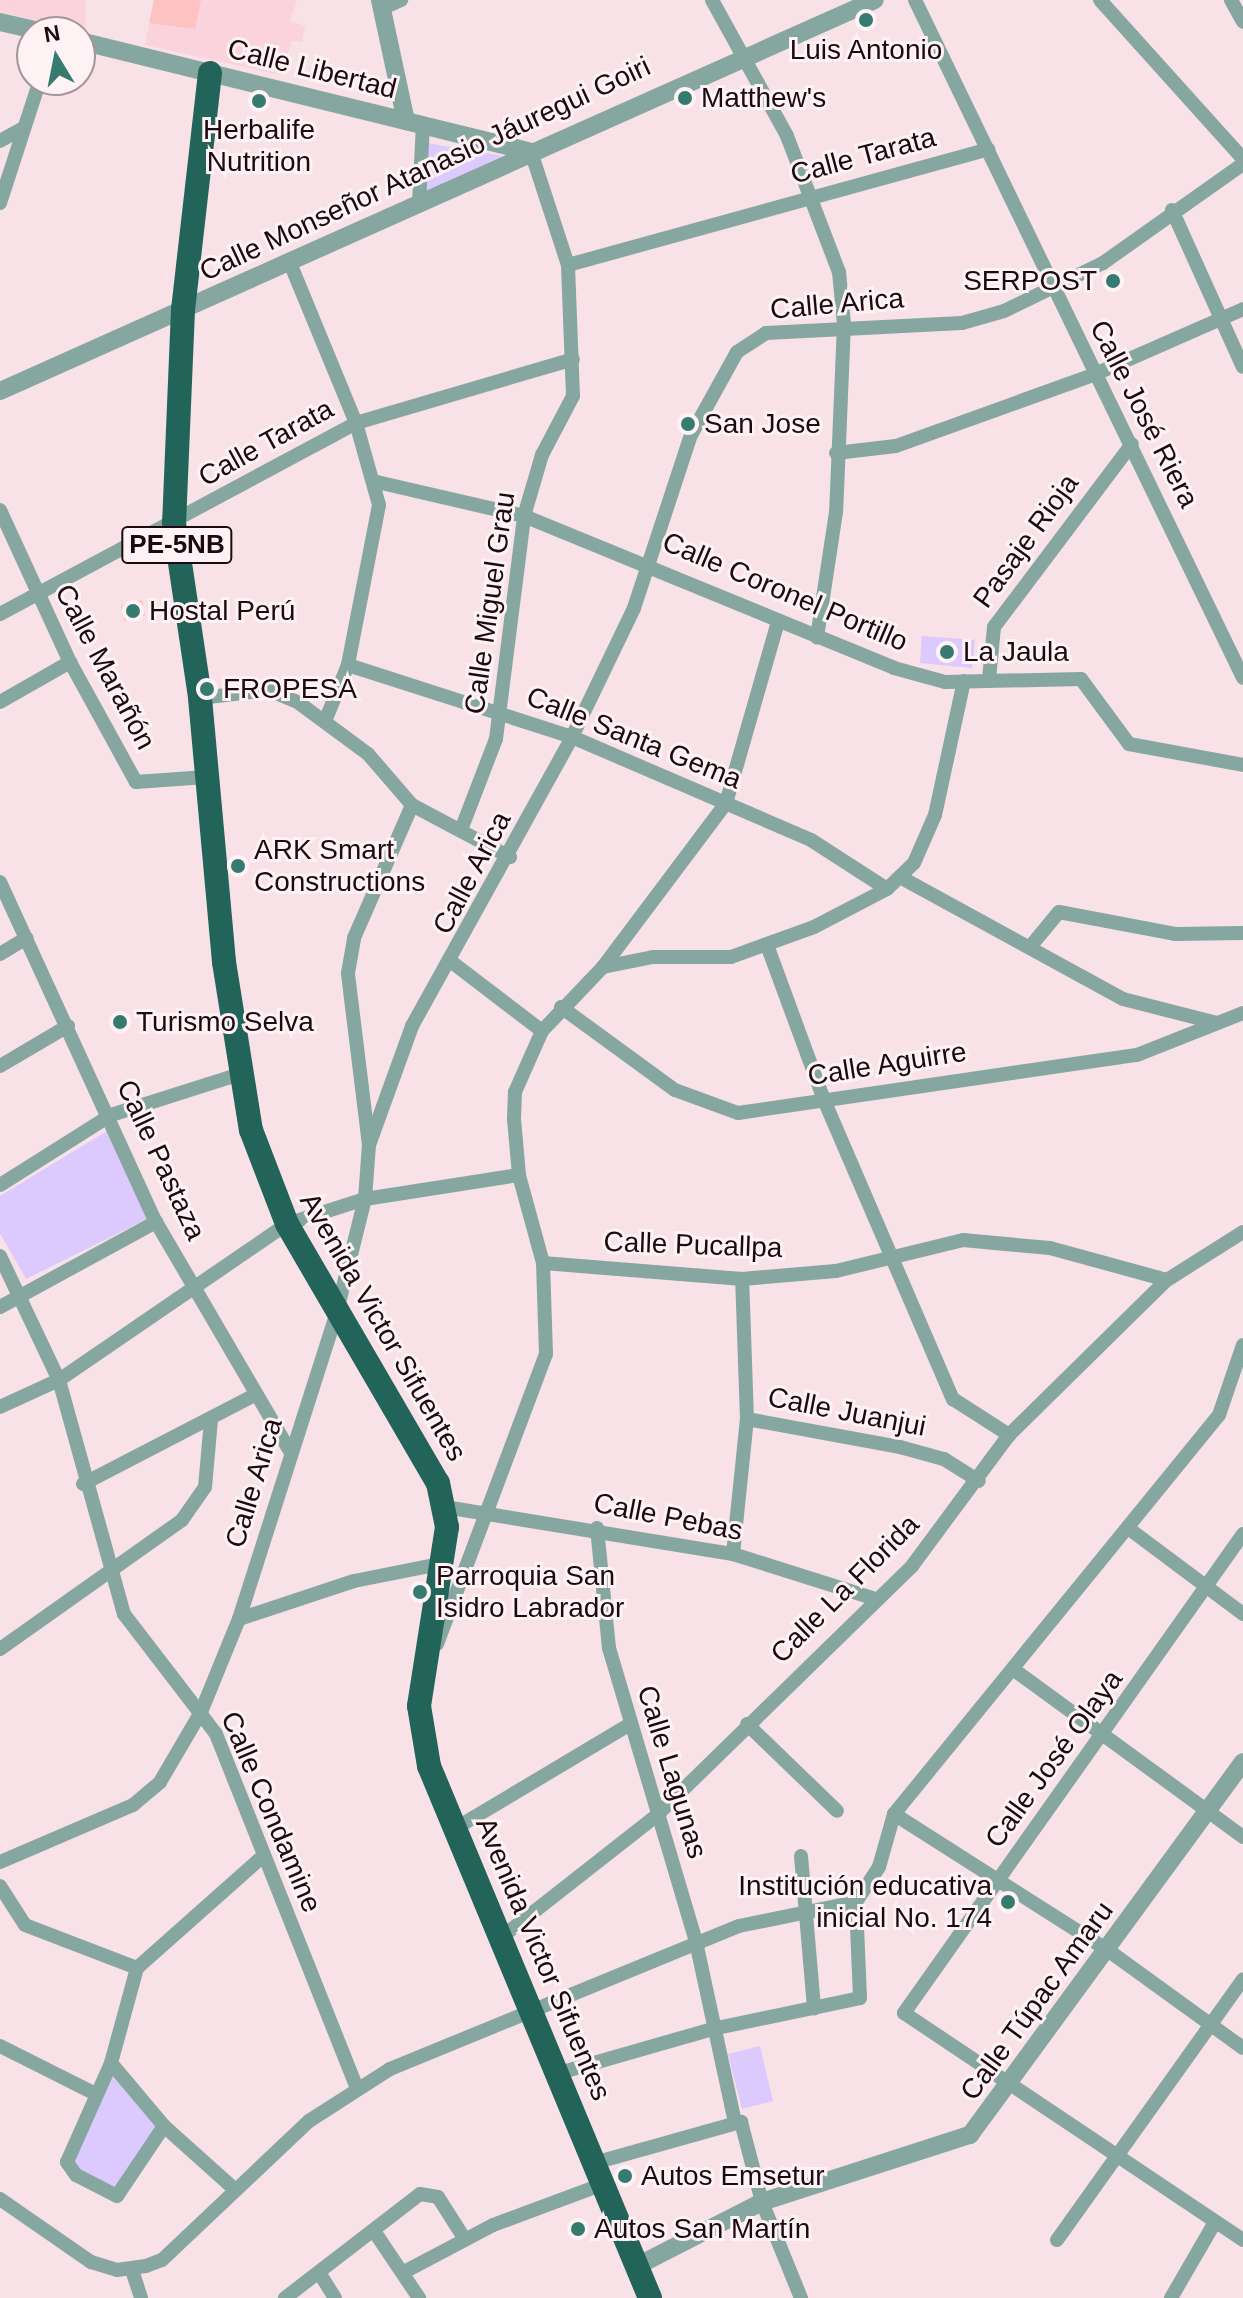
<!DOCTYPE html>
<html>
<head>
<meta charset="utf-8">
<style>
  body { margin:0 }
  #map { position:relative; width:1243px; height:2298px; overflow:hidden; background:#f8e1e7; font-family:Helvetica,sans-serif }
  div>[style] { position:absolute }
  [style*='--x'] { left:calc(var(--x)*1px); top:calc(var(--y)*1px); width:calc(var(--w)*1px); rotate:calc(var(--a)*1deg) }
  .built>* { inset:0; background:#fad3dd }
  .green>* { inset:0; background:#dcc9fe }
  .building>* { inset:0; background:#fcc3c1 }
  .minor>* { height:14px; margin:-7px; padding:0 7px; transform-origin:7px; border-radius:7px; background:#86a7a0 }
  .tertiary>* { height:18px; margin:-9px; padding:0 9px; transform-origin:9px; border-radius:9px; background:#86a7a0 }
  .trunk>* { height:24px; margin:-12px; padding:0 12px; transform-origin:12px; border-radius:12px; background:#22645a }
  .dots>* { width:22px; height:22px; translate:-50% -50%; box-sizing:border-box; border:4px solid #fef2f5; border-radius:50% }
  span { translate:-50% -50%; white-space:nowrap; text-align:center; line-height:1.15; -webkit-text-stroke:6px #fef2f5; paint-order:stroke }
  .shield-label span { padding:2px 6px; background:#fef2f5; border:2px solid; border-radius:6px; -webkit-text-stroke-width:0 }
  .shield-label { font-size:26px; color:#1b0a0f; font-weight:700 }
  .poi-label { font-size:28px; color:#1b0a0f }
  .left { translate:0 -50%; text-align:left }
  .right { translate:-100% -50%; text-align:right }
  .street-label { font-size:28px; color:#1b0a0f }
  .north { position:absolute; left:16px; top:16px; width:80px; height:80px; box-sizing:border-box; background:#fef2f5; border:2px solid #a39599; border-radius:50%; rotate:350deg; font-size:22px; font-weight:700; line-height:32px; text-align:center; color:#1b0a0f }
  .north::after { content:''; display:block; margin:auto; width:28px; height:36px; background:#367b70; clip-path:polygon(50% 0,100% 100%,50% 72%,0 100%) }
</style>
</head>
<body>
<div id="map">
  <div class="built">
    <i style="clip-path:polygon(0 0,86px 0,85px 31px,0 12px)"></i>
    <i style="clip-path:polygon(154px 0,297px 0,290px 21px,305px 26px,302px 42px,292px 41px,281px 75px,145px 45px)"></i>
  </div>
  <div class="green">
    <i style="clip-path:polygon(427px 143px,503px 156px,424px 192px)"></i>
    <i style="clip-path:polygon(922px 636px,975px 640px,972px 668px,920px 663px)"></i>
    <i style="clip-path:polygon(107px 1131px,147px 1219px,26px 1279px,0 1233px,0 1196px)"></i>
    <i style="clip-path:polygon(760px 2046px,773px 2101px,742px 2109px,728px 2054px)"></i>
    <i style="clip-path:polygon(111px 2063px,164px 2126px,117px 2196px,71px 2170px)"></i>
  </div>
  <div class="building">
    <i style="clip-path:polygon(154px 0,201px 0,195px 29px,149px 23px)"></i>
    <i style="clip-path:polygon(142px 600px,145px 616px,124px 621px,121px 605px)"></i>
  </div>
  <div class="minor">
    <i style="--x:712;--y:0;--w:155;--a:61.1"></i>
    <i style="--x:787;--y:136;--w:146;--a:69.1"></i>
    <i style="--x:839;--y:272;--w:52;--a:84.5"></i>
    <i style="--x:844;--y:324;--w:188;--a:92.4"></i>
    <i style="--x:836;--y:512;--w:127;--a:98.6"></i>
    <i style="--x:915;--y:0;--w:753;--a:64.18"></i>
    <i style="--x:1100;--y:0;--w:214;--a:48"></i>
    <i style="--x:1231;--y:0;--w:25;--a:61"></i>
    <i style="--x:383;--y:8;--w:20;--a:-24"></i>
    <i style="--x:0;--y:141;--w:25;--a:-29"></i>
    <i style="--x:0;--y:203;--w:129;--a:-72"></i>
    <i style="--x:419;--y:203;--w:78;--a:-87.1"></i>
    <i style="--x:1172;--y:210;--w:172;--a:65.7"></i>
    <i style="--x:290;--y:263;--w:173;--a:67.6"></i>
    <i style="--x:356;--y:423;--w:85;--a:74.3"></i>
    <i style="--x:379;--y:505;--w:163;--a:101"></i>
    <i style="--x:348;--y:665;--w:58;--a:112.2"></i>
    <i style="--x:568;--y:265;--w:436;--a:-15.4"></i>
    <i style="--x:836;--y:453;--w:60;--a:-6.7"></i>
    <i style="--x:896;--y:446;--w:209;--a:-19.8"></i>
    <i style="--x:1093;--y:375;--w:164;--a:-23.7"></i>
    <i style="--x:377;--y:482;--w:151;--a:13"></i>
    <i style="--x:524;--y:516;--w:400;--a:22.3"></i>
    <i style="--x:894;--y:668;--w:53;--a:15.4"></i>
    <i style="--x:945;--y:682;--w:136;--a:-1.3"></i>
    <i style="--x:1081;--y:679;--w:81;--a:53.6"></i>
    <i style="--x:1129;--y:744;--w:116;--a:10.4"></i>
    <i style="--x:0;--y:510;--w:167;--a:65.3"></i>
    <i style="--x:70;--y:662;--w:137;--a:61.2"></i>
    <i style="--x:136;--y:782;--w:70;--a:-4.1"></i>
    <i style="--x:0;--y:614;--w:404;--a:-28.2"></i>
    <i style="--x:356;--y:423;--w:226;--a:-16.4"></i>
    <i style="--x:348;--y:665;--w:235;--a:17.8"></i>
    <i style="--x:572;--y:737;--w:260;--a:23.3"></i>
    <i style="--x:811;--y:840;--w:90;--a:32.8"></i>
    <i style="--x:989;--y:679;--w:52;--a:-84.5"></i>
    <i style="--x:994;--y:627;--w:229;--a:-53"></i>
    <i style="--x:200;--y:698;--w:69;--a:-6.6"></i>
    <i style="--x:269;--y:690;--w:33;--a:23"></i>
    <i style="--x:299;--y:703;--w:86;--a:36.5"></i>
    <i style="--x:368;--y:754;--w:67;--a:49.2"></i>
    <i style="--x:412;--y:805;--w:111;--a:28"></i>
    <i style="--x:0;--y:702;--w:81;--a:-29.7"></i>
    <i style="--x:461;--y:830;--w:97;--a:-69"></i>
    <i style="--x:496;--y:739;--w:225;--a:-82.8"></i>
    <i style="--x:524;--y:516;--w:64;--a:-73.6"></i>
    <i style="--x:542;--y:455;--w:67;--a:-62.3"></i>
    <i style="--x:573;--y:396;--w:131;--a:-92.2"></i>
    <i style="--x:568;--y:265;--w:119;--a:-108.1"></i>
    <i style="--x:900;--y:877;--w:254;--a:28.7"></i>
    <i style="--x:1123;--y:999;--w:97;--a:14.3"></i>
    <i style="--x:0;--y:882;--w:374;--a:65.4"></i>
    <i style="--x:156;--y:1222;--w:265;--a:59.7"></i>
    <i style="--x:767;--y:945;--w:165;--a:69.8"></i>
    <i style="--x:824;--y:1100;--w:326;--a:66.7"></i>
    <i style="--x:953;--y:1399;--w:67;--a:32.7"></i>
    <i style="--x:1030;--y:947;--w:45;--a:-50.4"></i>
    <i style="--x:1059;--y:912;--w:118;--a:10.7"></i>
    <i style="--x:1175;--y:934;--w:68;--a:-0.8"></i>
    <i style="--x:0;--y:954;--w:31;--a:-31"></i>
    <i style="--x:453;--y:963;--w:112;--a:37.4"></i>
    <i style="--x:603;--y:967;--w:205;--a:-53.1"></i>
    <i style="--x:726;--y:803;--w:188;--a:-74"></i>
    <i style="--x:561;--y:1007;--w:141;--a:36.1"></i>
    <i style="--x:675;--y:1090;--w:67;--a:20.1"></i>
    <i style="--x:738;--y:1113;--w:403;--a:-8.3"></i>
    <i style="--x:1137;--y:1055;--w:114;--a:-21.6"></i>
    <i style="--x:0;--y:1066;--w:79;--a:-30.5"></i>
    <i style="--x:369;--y:1145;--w:173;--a:-97"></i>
    <i style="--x:348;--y:973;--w:36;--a:-80"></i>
    <i style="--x:354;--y:938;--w:145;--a:-66.4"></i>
    <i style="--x:0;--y:1185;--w:131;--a:-32.2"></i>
    <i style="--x:111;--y:1115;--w:135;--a:-17.6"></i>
    <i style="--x:0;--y:1256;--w:137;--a:64.6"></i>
    <i style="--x:59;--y:1380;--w:243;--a:74.5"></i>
    <i style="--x:124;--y:1614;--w:151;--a:52.5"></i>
    <i style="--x:216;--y:1734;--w:382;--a:68.3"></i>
    <i style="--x:543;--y:1263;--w:200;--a:4.6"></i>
    <i style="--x:742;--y:1279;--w:94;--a:-4.9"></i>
    <i style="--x:836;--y:1271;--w:131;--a:-13.7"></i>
    <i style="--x:963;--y:1240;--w:87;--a:5.3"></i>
    <i style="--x:1050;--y:1248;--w:121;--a:15.3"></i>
    <i style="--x:0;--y:1307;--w:178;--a:-28.6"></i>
    <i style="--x:0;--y:1407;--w:65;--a:-24.6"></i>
    <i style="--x:59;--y:1380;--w:276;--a:-34.4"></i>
    <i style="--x:287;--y:1224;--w:82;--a:-17.8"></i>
    <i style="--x:365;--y:1199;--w:156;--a:-8.9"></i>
    <i style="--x:747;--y:1419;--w:156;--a:10.4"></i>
    <i style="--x:900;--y:1447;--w:46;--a:15.3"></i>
    <i style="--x:944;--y:1459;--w:41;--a:32.2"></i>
    <i style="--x:83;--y:1484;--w:191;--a:-27.4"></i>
    <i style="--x:445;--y:1507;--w:292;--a:9.3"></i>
    <i style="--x:733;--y:1554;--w:150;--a:17.5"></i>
    <i style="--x:597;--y:1528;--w:121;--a:84.3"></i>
    <i style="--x:609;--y:1648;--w:307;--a:73.5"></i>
    <i style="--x:696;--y:1942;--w:184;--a:77.8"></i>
    <i style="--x:1132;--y:1531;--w:139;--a:36.8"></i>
    <i style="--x:1243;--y:1534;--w:587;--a:125.29"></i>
    <i style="--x:904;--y:2013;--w:408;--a:33.8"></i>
    <i style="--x:733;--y:1554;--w:136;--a:-84.1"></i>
    <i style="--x:747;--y:1419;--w:140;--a:-92"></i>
    <i style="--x:239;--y:1619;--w:121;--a:-18.3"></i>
    <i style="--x:354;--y:1581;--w:88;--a:-11.2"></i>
    <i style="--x:437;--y:1644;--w:310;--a:-69.4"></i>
    <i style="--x:546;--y:1354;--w:91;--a:-91.9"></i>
    <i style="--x:543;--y:1263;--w:91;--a:-105.3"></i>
    <i style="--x:519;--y:1175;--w:56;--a:-95.1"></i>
    <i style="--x:514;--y:1119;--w:27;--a:-88"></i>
    <i style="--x:515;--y:1092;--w:67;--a:-66.1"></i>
    <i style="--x:542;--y:1031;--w:88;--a:-46.4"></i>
    <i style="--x:603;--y:967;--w:51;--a:-11.3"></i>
    <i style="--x:653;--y:957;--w:78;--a:0"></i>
    <i style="--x:731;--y:957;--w:88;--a:-19.9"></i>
    <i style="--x:814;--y:927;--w:82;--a:-27.5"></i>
    <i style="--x:887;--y:889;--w:37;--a:-44"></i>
    <i style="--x:914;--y:863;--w:52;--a:-66.4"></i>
    <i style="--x:935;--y:815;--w:137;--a:-77.8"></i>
    <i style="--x:0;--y:1649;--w:223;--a:-35.3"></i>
    <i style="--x:182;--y:1520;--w:40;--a:-55.1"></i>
    <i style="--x:205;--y:1487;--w:67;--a:-84.9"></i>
    <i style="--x:1017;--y:1672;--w:280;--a:36.1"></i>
    <i style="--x:747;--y:1724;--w:125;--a:44"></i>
    <i style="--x:894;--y:1814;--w:255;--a:32.5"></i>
    <i style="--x:1109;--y:1951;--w:165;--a:35.9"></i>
    <i style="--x:456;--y:1828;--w:199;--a:-30.8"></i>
    <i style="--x:801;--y:1856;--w:153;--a:85.1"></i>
    <i style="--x:0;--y:1862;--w:145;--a:-23.2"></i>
    <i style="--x:133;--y:1805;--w:35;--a:-40"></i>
    <i style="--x:160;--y:1782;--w:81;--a:-59.6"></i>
    <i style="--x:201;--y:1712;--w:100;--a:-67.8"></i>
    <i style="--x:239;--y:1619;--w:323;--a:-72.3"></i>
    <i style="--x:337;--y:1311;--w:115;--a:-76"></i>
    <i style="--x:365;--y:1199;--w:54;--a:-85.8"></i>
    <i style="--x:369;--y:1145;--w:127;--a:-70.1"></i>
    <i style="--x:412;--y:1026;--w:330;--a:-61"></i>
    <i style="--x:572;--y:737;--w:143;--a:-64.3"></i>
    <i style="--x:634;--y:608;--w:182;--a:-71.8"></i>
    <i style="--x:691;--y:435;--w:95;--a:-61"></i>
    <i style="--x:737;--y:352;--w:35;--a:-33"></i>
    <i style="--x:766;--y:333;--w:196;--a:-2.9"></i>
    <i style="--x:962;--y:323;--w:44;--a:-15.9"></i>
    <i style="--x:1004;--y:311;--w:110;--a:-25.9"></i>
    <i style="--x:1103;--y:263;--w:171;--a:-35.3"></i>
    <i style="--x:0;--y:1886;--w:46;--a:57.3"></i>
    <i style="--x:25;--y:1925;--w:120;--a:21"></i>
    <i style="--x:856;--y:1902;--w:42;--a:-56.7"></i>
    <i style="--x:879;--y:1867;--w:55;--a:-74.2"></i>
    <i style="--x:894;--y:1814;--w:515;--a:-50.84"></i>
    <i style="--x:1219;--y:1415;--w:74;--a:-71.1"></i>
    <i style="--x:503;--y:1936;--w:194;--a:-38.1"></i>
    <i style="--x:656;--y:1816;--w:358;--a:-44.3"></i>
    <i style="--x:912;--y:1566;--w:163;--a:-53.5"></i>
    <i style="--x:1009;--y:1435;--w:221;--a:-44.5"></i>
    <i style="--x:1167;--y:1280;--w:90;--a:-32.3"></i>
    <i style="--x:0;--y:2046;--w:107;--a:26.6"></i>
    <i style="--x:111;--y:2063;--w:82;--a:49.9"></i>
    <i style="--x:164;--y:2126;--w:91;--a:41.9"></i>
    <i style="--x:559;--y:2073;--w:159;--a:-16"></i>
    <i style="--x:712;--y:2029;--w:151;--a:-11.8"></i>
    <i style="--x:860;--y:1998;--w:96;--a:-92.4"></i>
    <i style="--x:164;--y:2126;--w:84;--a:123.9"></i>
    <i style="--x:117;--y:2196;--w:46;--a:-152.9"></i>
    <i style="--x:76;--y:2175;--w:16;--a:-125"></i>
    <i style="--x:67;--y:2162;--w:108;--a:-66"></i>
    <i style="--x:111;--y:2063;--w:98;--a:-74.7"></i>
    <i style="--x:137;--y:1968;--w:167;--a:-41.6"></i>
    <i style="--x:594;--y:2163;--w:153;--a:-15.6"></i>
    <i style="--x:741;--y:2122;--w:83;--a:75.3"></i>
    <i style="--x:762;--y:2202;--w:104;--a:67.9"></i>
    <i style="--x:0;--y:2199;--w:111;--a:34.7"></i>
    <i style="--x:91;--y:2262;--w:27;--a:17"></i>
    <i style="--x:117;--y:2270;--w:29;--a:-8"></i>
    <i style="--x:146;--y:2266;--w:17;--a:-21"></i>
    <i style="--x:162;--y:2260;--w:202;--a:-43.4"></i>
    <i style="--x:309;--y:2121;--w:96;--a:-32.7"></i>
    <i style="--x:390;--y:2069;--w:377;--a:-22.3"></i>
    <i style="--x:739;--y:1926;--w:119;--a:-11.6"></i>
    <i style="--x:374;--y:2231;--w:81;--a:56.1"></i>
    <i style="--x:1057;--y:2240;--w:320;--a:-54.5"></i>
    <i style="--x:132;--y:2270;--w:29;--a:72"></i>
    <i style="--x:404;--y:2272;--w:101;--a:-27.8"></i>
    <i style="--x:493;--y:2225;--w:117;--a:-20.4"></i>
    <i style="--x:320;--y:2274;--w:28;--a:58"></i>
    <i style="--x:285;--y:2298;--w:170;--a:-37.6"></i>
    <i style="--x:420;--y:2194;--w:18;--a:9"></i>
    <i style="--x:438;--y:2197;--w:49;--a:57.6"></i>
    <i style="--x:1171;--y:2298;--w:88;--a:-59.9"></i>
  </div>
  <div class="tertiary">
    <i style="--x:380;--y:0;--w:124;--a:77.9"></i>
    <i style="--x:0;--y:22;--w:45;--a:12.8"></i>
    <i style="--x:80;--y:41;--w:464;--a:13.8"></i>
    <i style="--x:0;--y:391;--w:958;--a:-24.08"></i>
    <i style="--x:637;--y:2266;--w:140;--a:-27.1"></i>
    <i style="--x:762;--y:2202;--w:219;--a:-17.9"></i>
    <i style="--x:970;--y:2135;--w:462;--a:-53.8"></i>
  </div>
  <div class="trunk">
    <i style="--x:210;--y:73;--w:239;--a:96.5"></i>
    <i style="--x:183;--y:310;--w:213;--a:92.4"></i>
    <i style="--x:174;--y:523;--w:177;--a:81.5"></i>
    <i style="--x:200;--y:698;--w:265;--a:84.8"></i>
    <i style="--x:224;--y:962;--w:170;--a:80.9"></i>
    <i style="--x:251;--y:1130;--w:101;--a:69"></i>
    <i style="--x:287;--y:1224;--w:300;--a:59.8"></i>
    <i style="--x:438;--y:1483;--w:45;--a:78.4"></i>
    <i style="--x:447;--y:1527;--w:181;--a:98.9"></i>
    <i style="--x:419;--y:1706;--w:61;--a:80.5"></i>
    <i style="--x:429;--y:1766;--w:576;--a:67.44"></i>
  </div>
  <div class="dots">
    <i style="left:866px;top:20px;background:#367b70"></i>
    <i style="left:685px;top:98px;background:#367b70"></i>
    <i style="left:259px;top:101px;background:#367b70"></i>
    <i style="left:1113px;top:281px;background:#367b70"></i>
    <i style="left:688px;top:424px;background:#367b70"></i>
    <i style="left:133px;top:611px;background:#367b70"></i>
    <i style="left:947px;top:652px;background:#367b70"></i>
    <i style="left:207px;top:689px;background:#367b70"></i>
    <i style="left:238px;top:866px;background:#367b70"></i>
    <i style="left:120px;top:1022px;background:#367b70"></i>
    <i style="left:420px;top:1592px;background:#367b70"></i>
    <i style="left:1008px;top:1902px;background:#367b70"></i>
    <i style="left:625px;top:2176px;background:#367b70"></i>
    <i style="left:578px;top:2229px;background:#367b70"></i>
  </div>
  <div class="shield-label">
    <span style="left:177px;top:545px">PE-5NB</span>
  </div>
  <div class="poi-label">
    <span style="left:866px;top:50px">Luis Antonio</span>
    <span class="left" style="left:701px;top:98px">Matthew's</span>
    <span style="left:259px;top:146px">Herbalife<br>Nutrition</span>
    <span class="right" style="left:1097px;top:281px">SERPOST</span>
    <span class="left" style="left:704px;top:424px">San Jose</span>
    <span class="left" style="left:149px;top:611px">Hostal Perú</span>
    <span class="left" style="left:963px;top:652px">La Jaula</span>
    <span class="left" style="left:223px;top:689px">FROPESA</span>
    <span class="left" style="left:254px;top:866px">ARK Smart<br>Constructions</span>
    <span class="left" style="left:136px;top:1022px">Turismo Selva</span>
    <span class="left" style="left:436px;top:1592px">Parroquia San<br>Isidro Labrador</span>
    <span class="right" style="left:992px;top:1902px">Institución educativa<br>inicial No. 174</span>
    <span class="left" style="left:641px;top:2176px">Autos Emsetur</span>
    <span class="left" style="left:594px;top:2229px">Autos San Martín</span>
  </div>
  <div class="street-label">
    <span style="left:312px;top:69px;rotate:14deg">Calle Libertad</span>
    <span style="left:863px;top:156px;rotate:-15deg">Calle Tarata</span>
    <span style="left:425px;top:169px;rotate:-25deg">Calle Monseñor Atanasio Jáuregui Goiri</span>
    <span style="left:837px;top:304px;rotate:-5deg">Calle Arica</span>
    <span style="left:1144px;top:414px;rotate:63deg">Calle José Riera</span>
    <span style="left:266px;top:443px;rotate:-29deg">Calle Tarata</span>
    <span style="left:1026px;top:541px;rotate:-54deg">Pasaje Rioja</span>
    <span style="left:785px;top:592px;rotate:23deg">Calle Coronel Portillo</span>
    <span style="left:490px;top:603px;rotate:-82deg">Calle Miguel Grau</span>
    <span style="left:105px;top:667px;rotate:62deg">Calle Marañón</span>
    <span style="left:634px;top:738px;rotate:22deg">Calle Santa Gema</span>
    <span style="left:472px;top:873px;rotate:-62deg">Calle Arica</span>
    <span style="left:887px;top:1064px;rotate:-9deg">Calle Aguirre</span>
    <span style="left:161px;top:1160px;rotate:65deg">Calle Pastaza</span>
    <span style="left:693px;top:1245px;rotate:2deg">Calle Pucallpa</span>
    <span style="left:383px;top:1327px;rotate:60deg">Avenida Victor Sifuentes</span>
    <span style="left:847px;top:1412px;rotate:11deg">Calle Juanjui</span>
    <span style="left:254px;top:1483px;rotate:-73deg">Calle Arica</span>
    <span style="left:668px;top:1517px;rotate:11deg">Calle Pebas</span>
    <span style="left:845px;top:1589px;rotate:-45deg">Calle La Florida</span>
    <span style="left:1054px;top:1759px;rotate:-54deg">Calle José Olaya</span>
    <span style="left:672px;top:1772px;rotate:73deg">Calle Lagunas</span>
    <span style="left:271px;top:1812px;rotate:67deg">Calle Condamine</span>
    <span style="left:543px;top:1959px;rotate:67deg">Avenida Victor Sifuentes</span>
    <span style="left:1037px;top:2001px;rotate:-54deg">Calle Túpac Amaru</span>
  </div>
  <div class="north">N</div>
</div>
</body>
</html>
